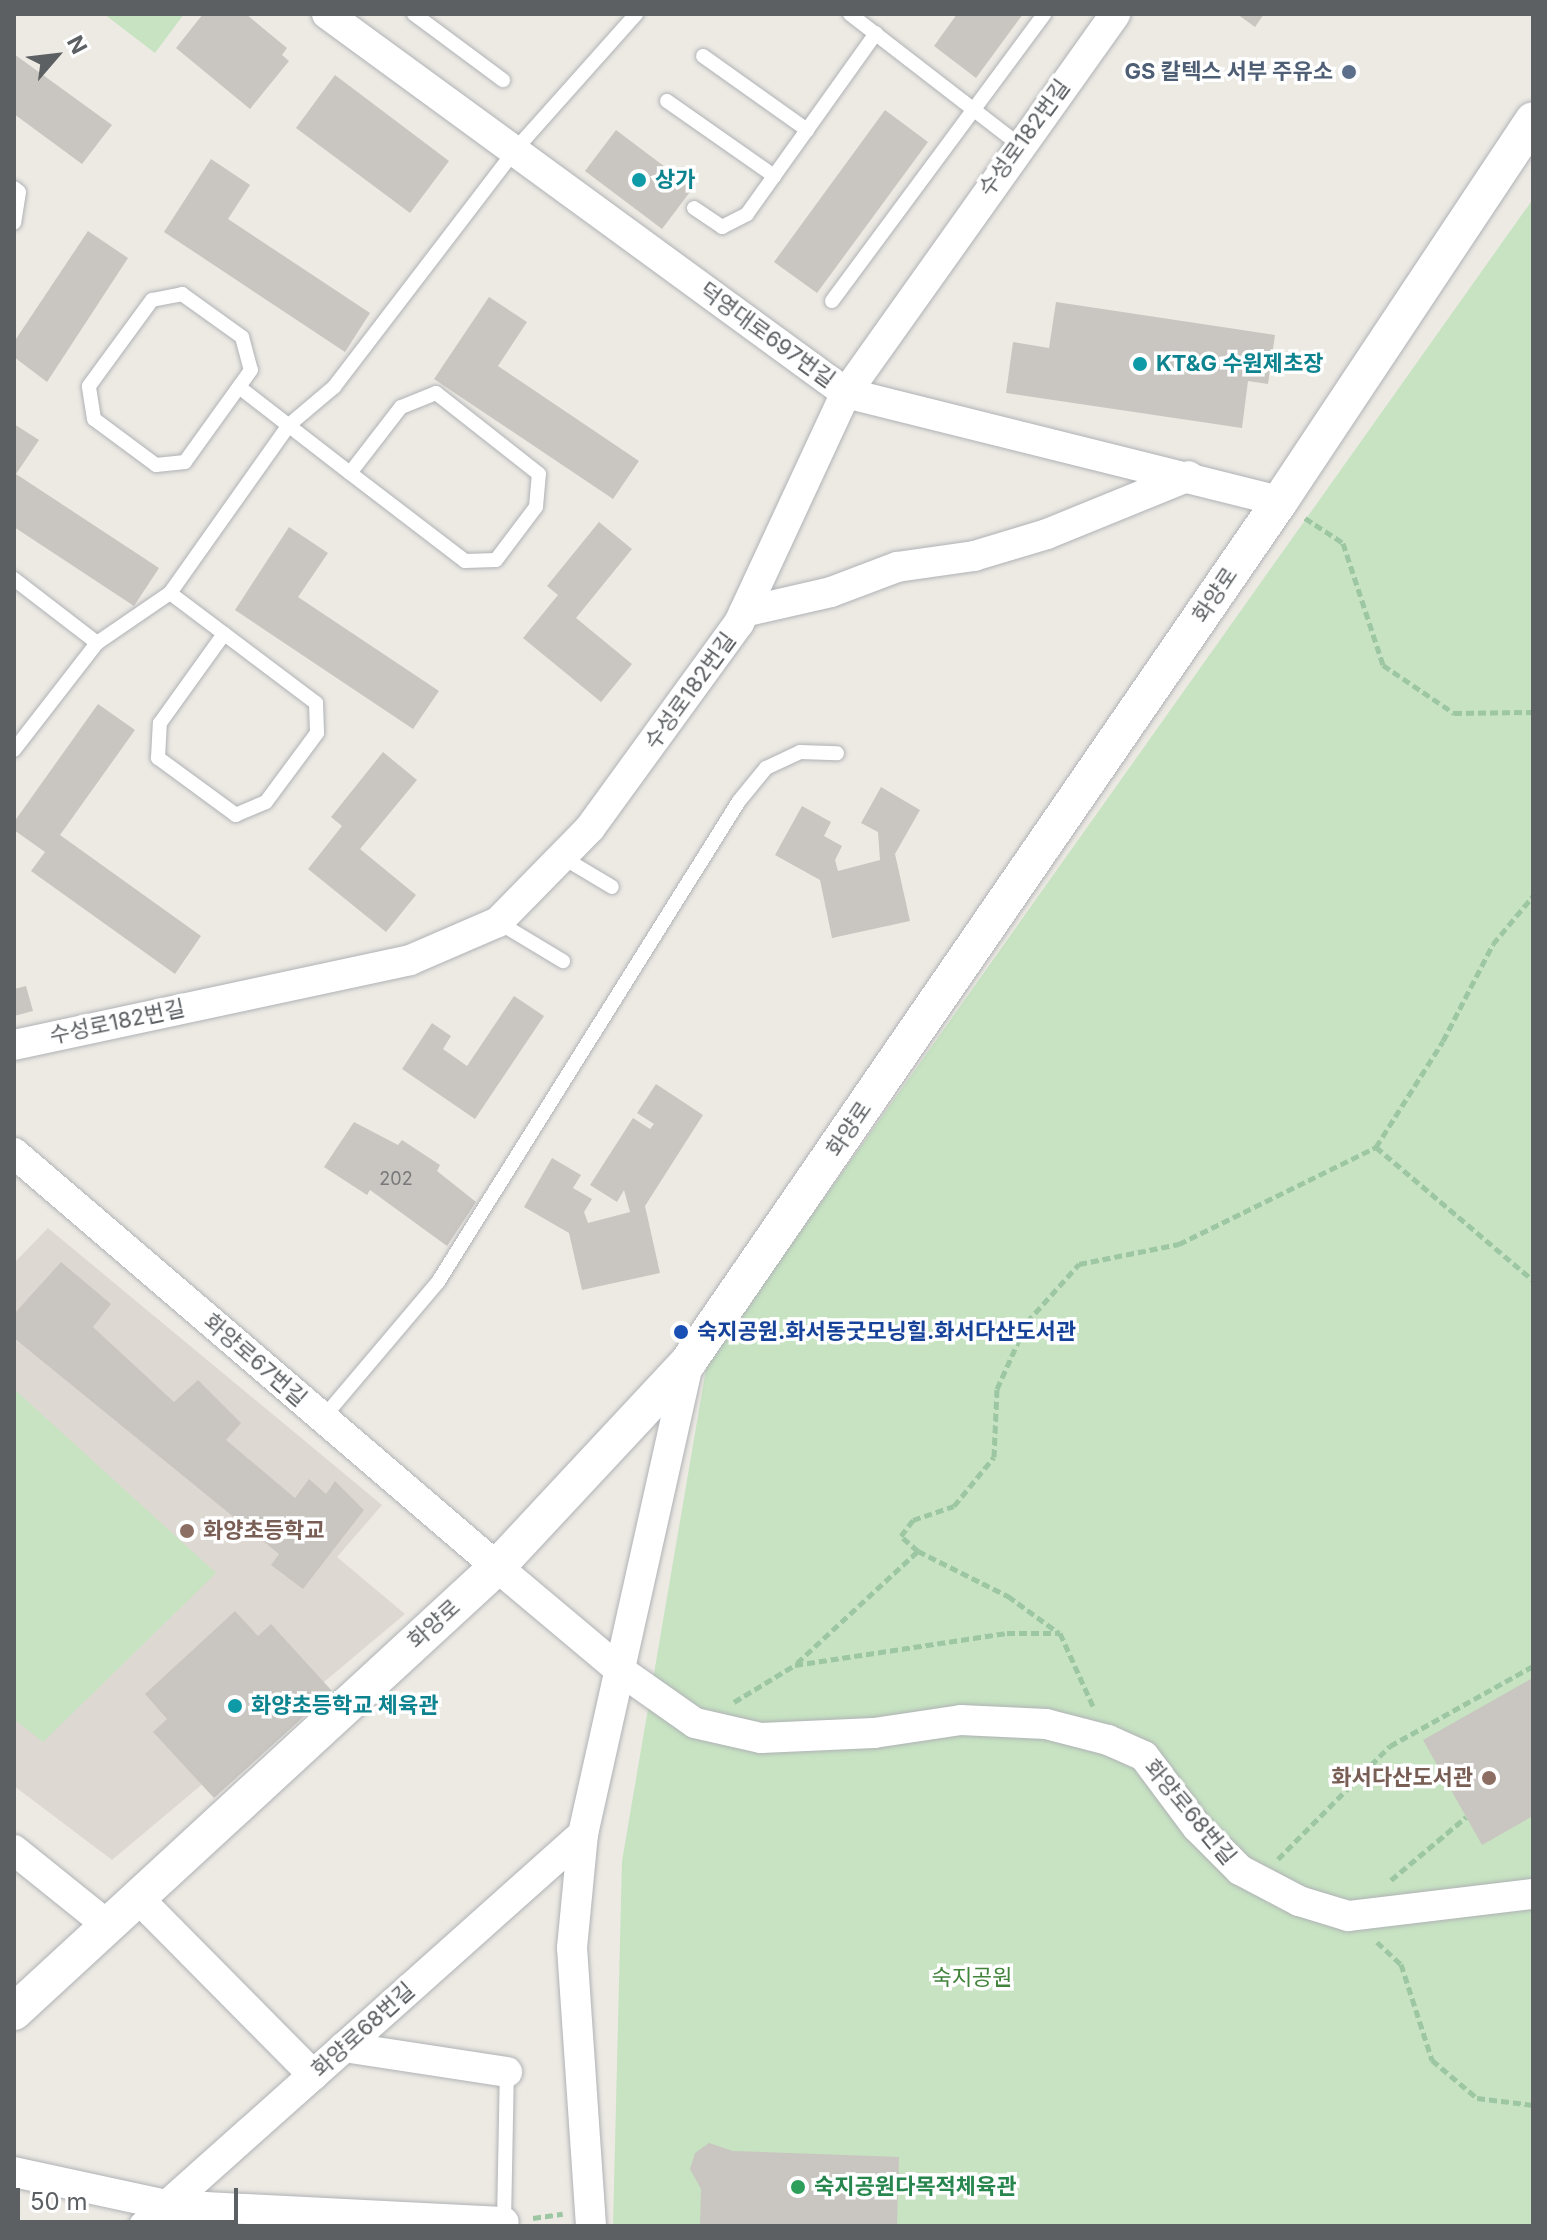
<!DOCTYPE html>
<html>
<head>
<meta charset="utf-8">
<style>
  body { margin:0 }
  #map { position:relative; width:1547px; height:2240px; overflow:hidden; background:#edeae4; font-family:Inter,"Noto Sans KR",sans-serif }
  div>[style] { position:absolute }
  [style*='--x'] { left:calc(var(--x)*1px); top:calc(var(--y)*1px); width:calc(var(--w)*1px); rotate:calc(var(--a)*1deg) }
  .education>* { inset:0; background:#ddd9d2 }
  .green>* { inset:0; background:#c7e3c2 }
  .building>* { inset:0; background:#c9c5c0 }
  .path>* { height:5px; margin-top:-2.5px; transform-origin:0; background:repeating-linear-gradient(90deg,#9dc6a3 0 8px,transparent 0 12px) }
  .roads { filter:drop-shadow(0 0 2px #afb2b5) drop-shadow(0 0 2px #afb2b5) }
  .service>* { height:14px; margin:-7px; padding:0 7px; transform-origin:7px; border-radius:7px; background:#fff }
  .minor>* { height:30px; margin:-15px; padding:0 15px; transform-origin:15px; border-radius:15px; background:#fff }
  .tertiary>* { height:36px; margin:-18px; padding:0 18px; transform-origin:18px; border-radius:18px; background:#fff }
  .dots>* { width:22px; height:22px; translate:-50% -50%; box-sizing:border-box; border:4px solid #fff; border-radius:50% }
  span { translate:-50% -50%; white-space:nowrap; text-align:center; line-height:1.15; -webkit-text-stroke:7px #fff; paint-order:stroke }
  .number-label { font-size:18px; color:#77797a }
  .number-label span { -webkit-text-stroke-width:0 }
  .service-label { font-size:22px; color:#4e5e75; font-weight:700 }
  .right { translate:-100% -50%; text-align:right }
  .street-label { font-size:22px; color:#5c6063 }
  .culture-label { font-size:22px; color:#0d838f; font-weight:700 }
  .left { translate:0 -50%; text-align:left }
  .transit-label { font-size:22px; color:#164399; font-weight:700 }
  .education-label { font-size:22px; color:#785e54; font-weight:700 }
  .park-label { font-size:22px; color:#42833b }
  .leisure-label { font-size:22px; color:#27864d; font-weight:700 }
  .frame { position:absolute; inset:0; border:16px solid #5c6063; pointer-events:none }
  .north { position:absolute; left:16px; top:16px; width:80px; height:80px; -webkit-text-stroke:6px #fff; paint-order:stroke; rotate:62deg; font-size:22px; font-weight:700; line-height:32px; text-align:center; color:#5c6063 }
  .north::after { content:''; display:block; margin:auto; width:28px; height:36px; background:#5c6063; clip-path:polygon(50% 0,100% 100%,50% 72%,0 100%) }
  .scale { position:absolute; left:16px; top:2188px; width:222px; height:36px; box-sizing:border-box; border:4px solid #5c6063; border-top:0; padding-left:10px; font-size:24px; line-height:28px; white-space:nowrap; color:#5c6063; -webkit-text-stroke:6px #fff; paint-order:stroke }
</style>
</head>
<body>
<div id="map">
  <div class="education">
    <i style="clip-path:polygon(48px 1228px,382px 1505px,337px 1557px,405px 1614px,112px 1860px,14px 1786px,14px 1263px)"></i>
  </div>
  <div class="green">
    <i style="clip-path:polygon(104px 14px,184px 14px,155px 53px)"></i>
    <i style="clip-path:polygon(1533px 199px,1533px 2226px,613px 2226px,622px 1861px,707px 1363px)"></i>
    <i style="clip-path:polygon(14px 1389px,216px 1573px,43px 1742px,14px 1719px)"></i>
  </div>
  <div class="building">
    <i style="clip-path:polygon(203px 14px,246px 14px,287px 48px,282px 55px,289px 61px,250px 109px,176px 48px)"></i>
    <i style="clip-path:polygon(957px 14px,1023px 14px,976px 78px,934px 46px)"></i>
    <i style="clip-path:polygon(1237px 14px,1264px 14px,1255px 27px)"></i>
    <i style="clip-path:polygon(14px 54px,112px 125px,82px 164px,14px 114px)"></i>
    <i style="clip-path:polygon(335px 75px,449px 161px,410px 213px,296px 128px)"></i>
    <i style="clip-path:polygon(885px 110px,928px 142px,817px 293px,774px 262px)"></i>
    <i style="clip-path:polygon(616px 130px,693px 188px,662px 229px,585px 171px)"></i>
    <i style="clip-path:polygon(211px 159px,250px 185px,228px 219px,370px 313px,345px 352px,164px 232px)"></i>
    <i style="clip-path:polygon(88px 231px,128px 258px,47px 382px,14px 357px,14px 342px)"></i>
    <i style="clip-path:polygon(489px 297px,527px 322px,498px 366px,639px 461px,613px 499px,434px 379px)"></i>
    <i style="clip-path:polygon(1056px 302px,1275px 335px,1268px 384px,1248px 381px,1242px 428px,1006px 393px,1013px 342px,1049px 348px)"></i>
    <i style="clip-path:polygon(14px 424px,39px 440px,16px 474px,159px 568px,134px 606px,14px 527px)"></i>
    <i style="clip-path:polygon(599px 522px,632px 549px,576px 618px,632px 664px,601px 702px,523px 638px,558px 595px,547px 586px)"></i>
    <i style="clip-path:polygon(289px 527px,328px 553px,298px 597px,439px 691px,413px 729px,235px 610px)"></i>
    <i style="clip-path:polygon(98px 704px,135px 730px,60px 835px,201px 936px,175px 974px,31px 871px,45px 852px,14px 830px,14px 822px)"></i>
    <i style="clip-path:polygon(383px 752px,417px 780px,360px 849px,416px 895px,386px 932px,308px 869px,342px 826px,331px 817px)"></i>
    <i style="clip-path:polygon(881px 787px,920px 810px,895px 854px,910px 921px,832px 938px,820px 880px,775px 855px,802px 806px,831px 822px,824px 836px,842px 846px,835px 860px,838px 871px,880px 860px,878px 832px,861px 823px)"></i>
    <i style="clip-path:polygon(26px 986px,33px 1011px,14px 1016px,14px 989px)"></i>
    <i style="clip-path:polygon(514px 996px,544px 1016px,475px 1119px,402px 1069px,432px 1023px,451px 1036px,443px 1049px,467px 1066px)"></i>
    <i style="clip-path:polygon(656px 1084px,703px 1115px,645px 1206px,660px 1273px,582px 1290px,569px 1233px,524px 1207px,552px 1158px,581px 1175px,573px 1188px,592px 1199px,584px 1212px,588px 1223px,630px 1212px,624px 1190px,617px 1202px,590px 1185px,633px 1118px,650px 1129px,654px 1124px,637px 1113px)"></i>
    <i style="clip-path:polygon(354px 1122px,398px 1145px,402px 1140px,440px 1165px,437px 1171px,476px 1202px,447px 1246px,370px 1190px,367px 1195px,324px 1167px)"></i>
    <i style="clip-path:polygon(61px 1262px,111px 1304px,93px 1327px,174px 1402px,198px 1380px,241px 1423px,226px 1440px,295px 1498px,309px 1479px,326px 1494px,335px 1481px,364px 1510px,303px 1589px,271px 1565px,279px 1554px,14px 1338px,14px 1314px)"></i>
    <i style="clip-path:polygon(235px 1611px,258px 1636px,271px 1624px,332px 1691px,214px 1798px,153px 1732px,167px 1719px,145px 1694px)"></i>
    <i style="clip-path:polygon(1531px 1679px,1533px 1816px,1482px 1845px,1423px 1740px)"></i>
    <i style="clip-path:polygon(709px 2143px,733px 2151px,899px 2157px,897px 2226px,700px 2226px,701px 2189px,690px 2169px,695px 2153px)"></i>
  </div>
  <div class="path">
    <i style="--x:1305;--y:518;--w:45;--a:33.3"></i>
    <i style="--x:1343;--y:543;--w:128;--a:71.8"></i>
    <i style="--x:1383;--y:665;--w:86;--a:34.1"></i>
    <i style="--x:1454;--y:713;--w:79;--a:-0.7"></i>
    <i style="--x:1376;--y:1147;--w:206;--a:40.3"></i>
    <i style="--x:918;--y:1551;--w:23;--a:-139"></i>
    <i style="--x:901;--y:1536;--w:20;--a:-53"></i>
    <i style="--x:913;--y:1520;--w:43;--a:-18.9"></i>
    <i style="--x:954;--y:1506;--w:63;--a:-50.8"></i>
    <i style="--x:994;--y:1457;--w:68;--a:-87.5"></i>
    <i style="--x:997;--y:1389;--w:73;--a:-65.9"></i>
    <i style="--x:1027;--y:1322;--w:78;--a:-48.1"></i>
    <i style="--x:1079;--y:1264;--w:102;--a:-11.3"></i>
    <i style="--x:1179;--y:1244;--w:220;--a:-26.2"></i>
    <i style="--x:1376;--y:1147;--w:125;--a:-57.7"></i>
    <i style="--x:1443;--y:1041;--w:109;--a:-62.7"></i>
    <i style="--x:1493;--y:944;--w:62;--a:-50.2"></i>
    <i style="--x:797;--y:1663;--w:165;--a:-42.8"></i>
    <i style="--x:918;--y:1551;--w:101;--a:26.6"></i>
    <i style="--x:1008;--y:1596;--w:63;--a:36"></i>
    <i style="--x:734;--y:1702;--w:71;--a:-31.2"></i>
    <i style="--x:795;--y:1665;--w:214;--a:-8.6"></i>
    <i style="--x:1007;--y:1633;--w:53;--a:0"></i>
    <i style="--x:1060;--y:1633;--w:80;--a:65.7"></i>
    <i style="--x:1278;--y:1859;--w:159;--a:-45.3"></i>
    <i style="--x:1390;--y:1746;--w:164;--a:-29.2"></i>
    <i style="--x:1391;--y:1880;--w:98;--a:-40"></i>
    <i style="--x:1377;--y:1942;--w:33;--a:43"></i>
    <i style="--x:1401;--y:1964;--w:101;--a:72.1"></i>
    <i style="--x:1432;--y:2060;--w:59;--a:40.2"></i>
    <i style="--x:1477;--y:2098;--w:56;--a:7.1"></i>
    <i style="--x:533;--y:2218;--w:30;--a:-8"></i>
  </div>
  <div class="roads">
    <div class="service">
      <i style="--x:414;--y:14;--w:111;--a:36.6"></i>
      <i style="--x:850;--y:14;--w:212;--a:37.7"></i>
      <i style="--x:703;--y:56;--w:128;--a:35.4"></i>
      <i style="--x:667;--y:101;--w:131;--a:35"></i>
      <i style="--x:14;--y:188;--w:6;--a:39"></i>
      <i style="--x:19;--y:192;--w:31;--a:99"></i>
      <i style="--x:694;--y:208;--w:34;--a:34"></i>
      <i style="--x:722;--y:227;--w:28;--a:-27"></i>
      <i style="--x:747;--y:214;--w:222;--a:-54.5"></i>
      <i style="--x:182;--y:294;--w:74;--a:35.6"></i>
      <i style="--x:242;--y:337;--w:34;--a:75"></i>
      <i style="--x:251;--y:370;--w:113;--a:125.7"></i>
      <i style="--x:185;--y:462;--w:29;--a:174"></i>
      <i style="--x:156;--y:465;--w:77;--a:-143.4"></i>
      <i style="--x:94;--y:419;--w:33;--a:-99"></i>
      <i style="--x:89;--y:386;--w:107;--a:-53.8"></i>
      <i style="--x:152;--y:300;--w:31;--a:-11"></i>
      <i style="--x:832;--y:301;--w:357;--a:-53.5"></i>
      <i style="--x:239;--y:387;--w:140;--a:37.8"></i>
      <i style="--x:350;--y:473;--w:145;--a:37.4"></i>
      <i style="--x:465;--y:561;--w:31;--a:-2"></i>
      <i style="--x:496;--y:560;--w:66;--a:-53"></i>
      <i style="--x:536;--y:507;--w:33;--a:-85"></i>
      <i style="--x:539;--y:474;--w:131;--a:-141.8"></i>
      <i style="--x:436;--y:393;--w:38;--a:158"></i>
      <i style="--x:401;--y:407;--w:83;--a:127.7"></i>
      <i style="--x:14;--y:579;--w:105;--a:37.6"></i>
      <i style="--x:170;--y:593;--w:183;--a:37"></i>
      <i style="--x:316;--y:703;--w:30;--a:88"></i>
      <i style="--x:317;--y:733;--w:86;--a:126.5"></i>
      <i style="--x:266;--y:802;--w:33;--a:157"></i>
      <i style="--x:236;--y:815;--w:97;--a:-143.8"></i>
      <i style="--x:158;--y:758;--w:35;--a:-87"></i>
      <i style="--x:160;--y:723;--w:110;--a:-54.3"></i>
      <i style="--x:14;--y:750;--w:135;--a:-52.2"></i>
      <i style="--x:97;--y:643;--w:88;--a:-34.4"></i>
      <i style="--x:170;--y:593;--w:206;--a:-54.7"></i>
      <i style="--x:289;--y:425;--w:59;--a:-40.2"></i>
      <i style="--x:334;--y:387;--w:298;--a:-52.6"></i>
      <i style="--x:515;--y:150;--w:182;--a:-48.3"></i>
      <i style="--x:562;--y:857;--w:58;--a:31"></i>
      <i style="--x:498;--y:922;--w:76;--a:31"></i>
      <i style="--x:323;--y:1418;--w:178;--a:-49.8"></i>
      <i style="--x:438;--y:1282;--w:567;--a:-57.96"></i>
      <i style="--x:739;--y:801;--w:43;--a:-50.7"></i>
      <i style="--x:766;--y:768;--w:38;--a:-25"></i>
      <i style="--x:800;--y:752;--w:37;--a:2"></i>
      <i style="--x:504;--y:2222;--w:150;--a:-88.9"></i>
    </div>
    <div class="minor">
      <i style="--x:327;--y:14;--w:643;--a:36.14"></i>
      <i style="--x:846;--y:393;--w:447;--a:14"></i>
      <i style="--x:744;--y:612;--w:89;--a:-12.9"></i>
      <i style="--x:831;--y:592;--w:71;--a:-20.7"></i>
      <i style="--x:897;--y:567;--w:78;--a:-8.1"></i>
      <i style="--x:974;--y:556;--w:76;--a:-16.8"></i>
      <i style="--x:1047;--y:534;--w:153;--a:-22.2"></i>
      <i style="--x:14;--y:1045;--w:405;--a:-12.1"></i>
      <i style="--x:410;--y:960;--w:96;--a:-23.4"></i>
      <i style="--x:498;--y:922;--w:132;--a:-45.6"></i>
      <i style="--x:590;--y:828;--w:253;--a:-54"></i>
      <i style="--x:739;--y:623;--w:254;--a:-65.1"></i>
      <i style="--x:846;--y:393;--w:465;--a:-54.6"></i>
      <i style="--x:14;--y:1153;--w:636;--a:40.6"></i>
      <i style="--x:497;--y:1567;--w:162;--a:40"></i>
      <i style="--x:621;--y:1671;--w:90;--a:35.1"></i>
      <i style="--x:695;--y:1723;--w:68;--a:12.8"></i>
      <i style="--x:761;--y:1738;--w:113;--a:-2.5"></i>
      <i style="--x:874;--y:1733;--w:88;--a:-8.5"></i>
      <i style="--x:961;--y:1720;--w:85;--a:2.7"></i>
      <i style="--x:1046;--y:1724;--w:64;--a:14.5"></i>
      <i style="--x:1108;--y:1740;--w:39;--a:24"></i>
      <i style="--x:1144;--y:1756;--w:89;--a:53.3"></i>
      <i style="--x:1197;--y:1827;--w:61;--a:45"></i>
      <i style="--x:1240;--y:1870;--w:67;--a:27.7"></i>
      <i style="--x:1299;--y:1901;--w:51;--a:17"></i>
      <i style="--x:1348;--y:1916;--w:186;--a:-6.8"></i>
      <i style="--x:14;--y:1850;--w:118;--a:38.8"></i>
      <i style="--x:136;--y:1896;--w:252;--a:45.3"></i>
      <i style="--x:344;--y:2047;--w:165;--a:8.7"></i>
      <i style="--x:14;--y:2172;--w:157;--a:12.2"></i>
      <i style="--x:167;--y:2205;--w:337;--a:2.9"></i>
      <i style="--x:144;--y:2226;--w:589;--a:-41.76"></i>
      <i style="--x:591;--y:2226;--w:279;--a:-93.9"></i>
      <i style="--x:572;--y:1948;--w:115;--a:-84.5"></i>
      <i style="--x:583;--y:1834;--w:485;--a:-77.4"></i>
    </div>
    <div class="tertiary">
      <i style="--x:14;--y:2012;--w:657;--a:-42.66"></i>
      <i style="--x:497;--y:1567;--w:282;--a:-47"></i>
      <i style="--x:689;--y:1361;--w:1043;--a:-55.5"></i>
      <i style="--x:1280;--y:501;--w:457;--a:-56.4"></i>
    </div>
  </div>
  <div class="dots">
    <i style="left:1349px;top:72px;background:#5c6f8a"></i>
    <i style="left:639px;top:180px;background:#0f9aa8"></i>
    <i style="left:1140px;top:364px;background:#0f9aa8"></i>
    <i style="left:681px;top:1332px;background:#1a4fb4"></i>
    <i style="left:187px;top:1531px;background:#8d6e63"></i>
    <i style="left:235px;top:1706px;background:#0f9aa8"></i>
    <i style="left:1489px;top:1778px;background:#8d6e63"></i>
    <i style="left:798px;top:2187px;background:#2e9e5b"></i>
  </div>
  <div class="number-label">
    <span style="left:396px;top:1179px">202</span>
  </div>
  <div class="service-label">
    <span class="right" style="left:1333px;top:72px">GS 칼텍스 서부 주유소</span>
  </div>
  <div class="street-label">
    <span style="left:1024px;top:138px;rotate:-54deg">수성로182번길</span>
    <span style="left:767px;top:335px;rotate:36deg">덕영대로697번길</span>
    <span style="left:1215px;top:595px;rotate:-56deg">화양로</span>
    <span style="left:690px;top:691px;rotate:-54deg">수성로182번길</span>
    <span style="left:117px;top:1022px;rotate:-12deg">수성로182번길</span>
    <span style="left:849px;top:1129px;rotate:-56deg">화양로</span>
    <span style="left:255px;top:1360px;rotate:41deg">화양로67번길</span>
    <span style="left:434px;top:1624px;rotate:-42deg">화양로</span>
    <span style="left:1190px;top:1812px;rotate:50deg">화양로68번길</span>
    <span style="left:363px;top:2030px;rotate:-42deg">화양로68번길</span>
  </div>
  <div class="culture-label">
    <span class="left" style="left:655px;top:180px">상가</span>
    <span class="left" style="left:1156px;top:364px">KT&amp;G 수원제초장</span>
    <span class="left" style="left:251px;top:1706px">화양초등학교 체육관</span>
  </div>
  <div class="transit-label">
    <span class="left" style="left:697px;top:1332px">숙지공원.화서동굿모닝힐.화서다산도서관</span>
  </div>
  <div class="education-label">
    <span class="left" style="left:203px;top:1531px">화양초등학교</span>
    <span class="right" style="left:1473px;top:1778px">화서다산도서관</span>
  </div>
  <div class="park-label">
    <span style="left:972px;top:1978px">숙지공원</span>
  </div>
  <div class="leisure-label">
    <span class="left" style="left:814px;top:2187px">숙지공원다목적체육관</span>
  </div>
  <div class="frame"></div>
  <div class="north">N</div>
  <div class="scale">50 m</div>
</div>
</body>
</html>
